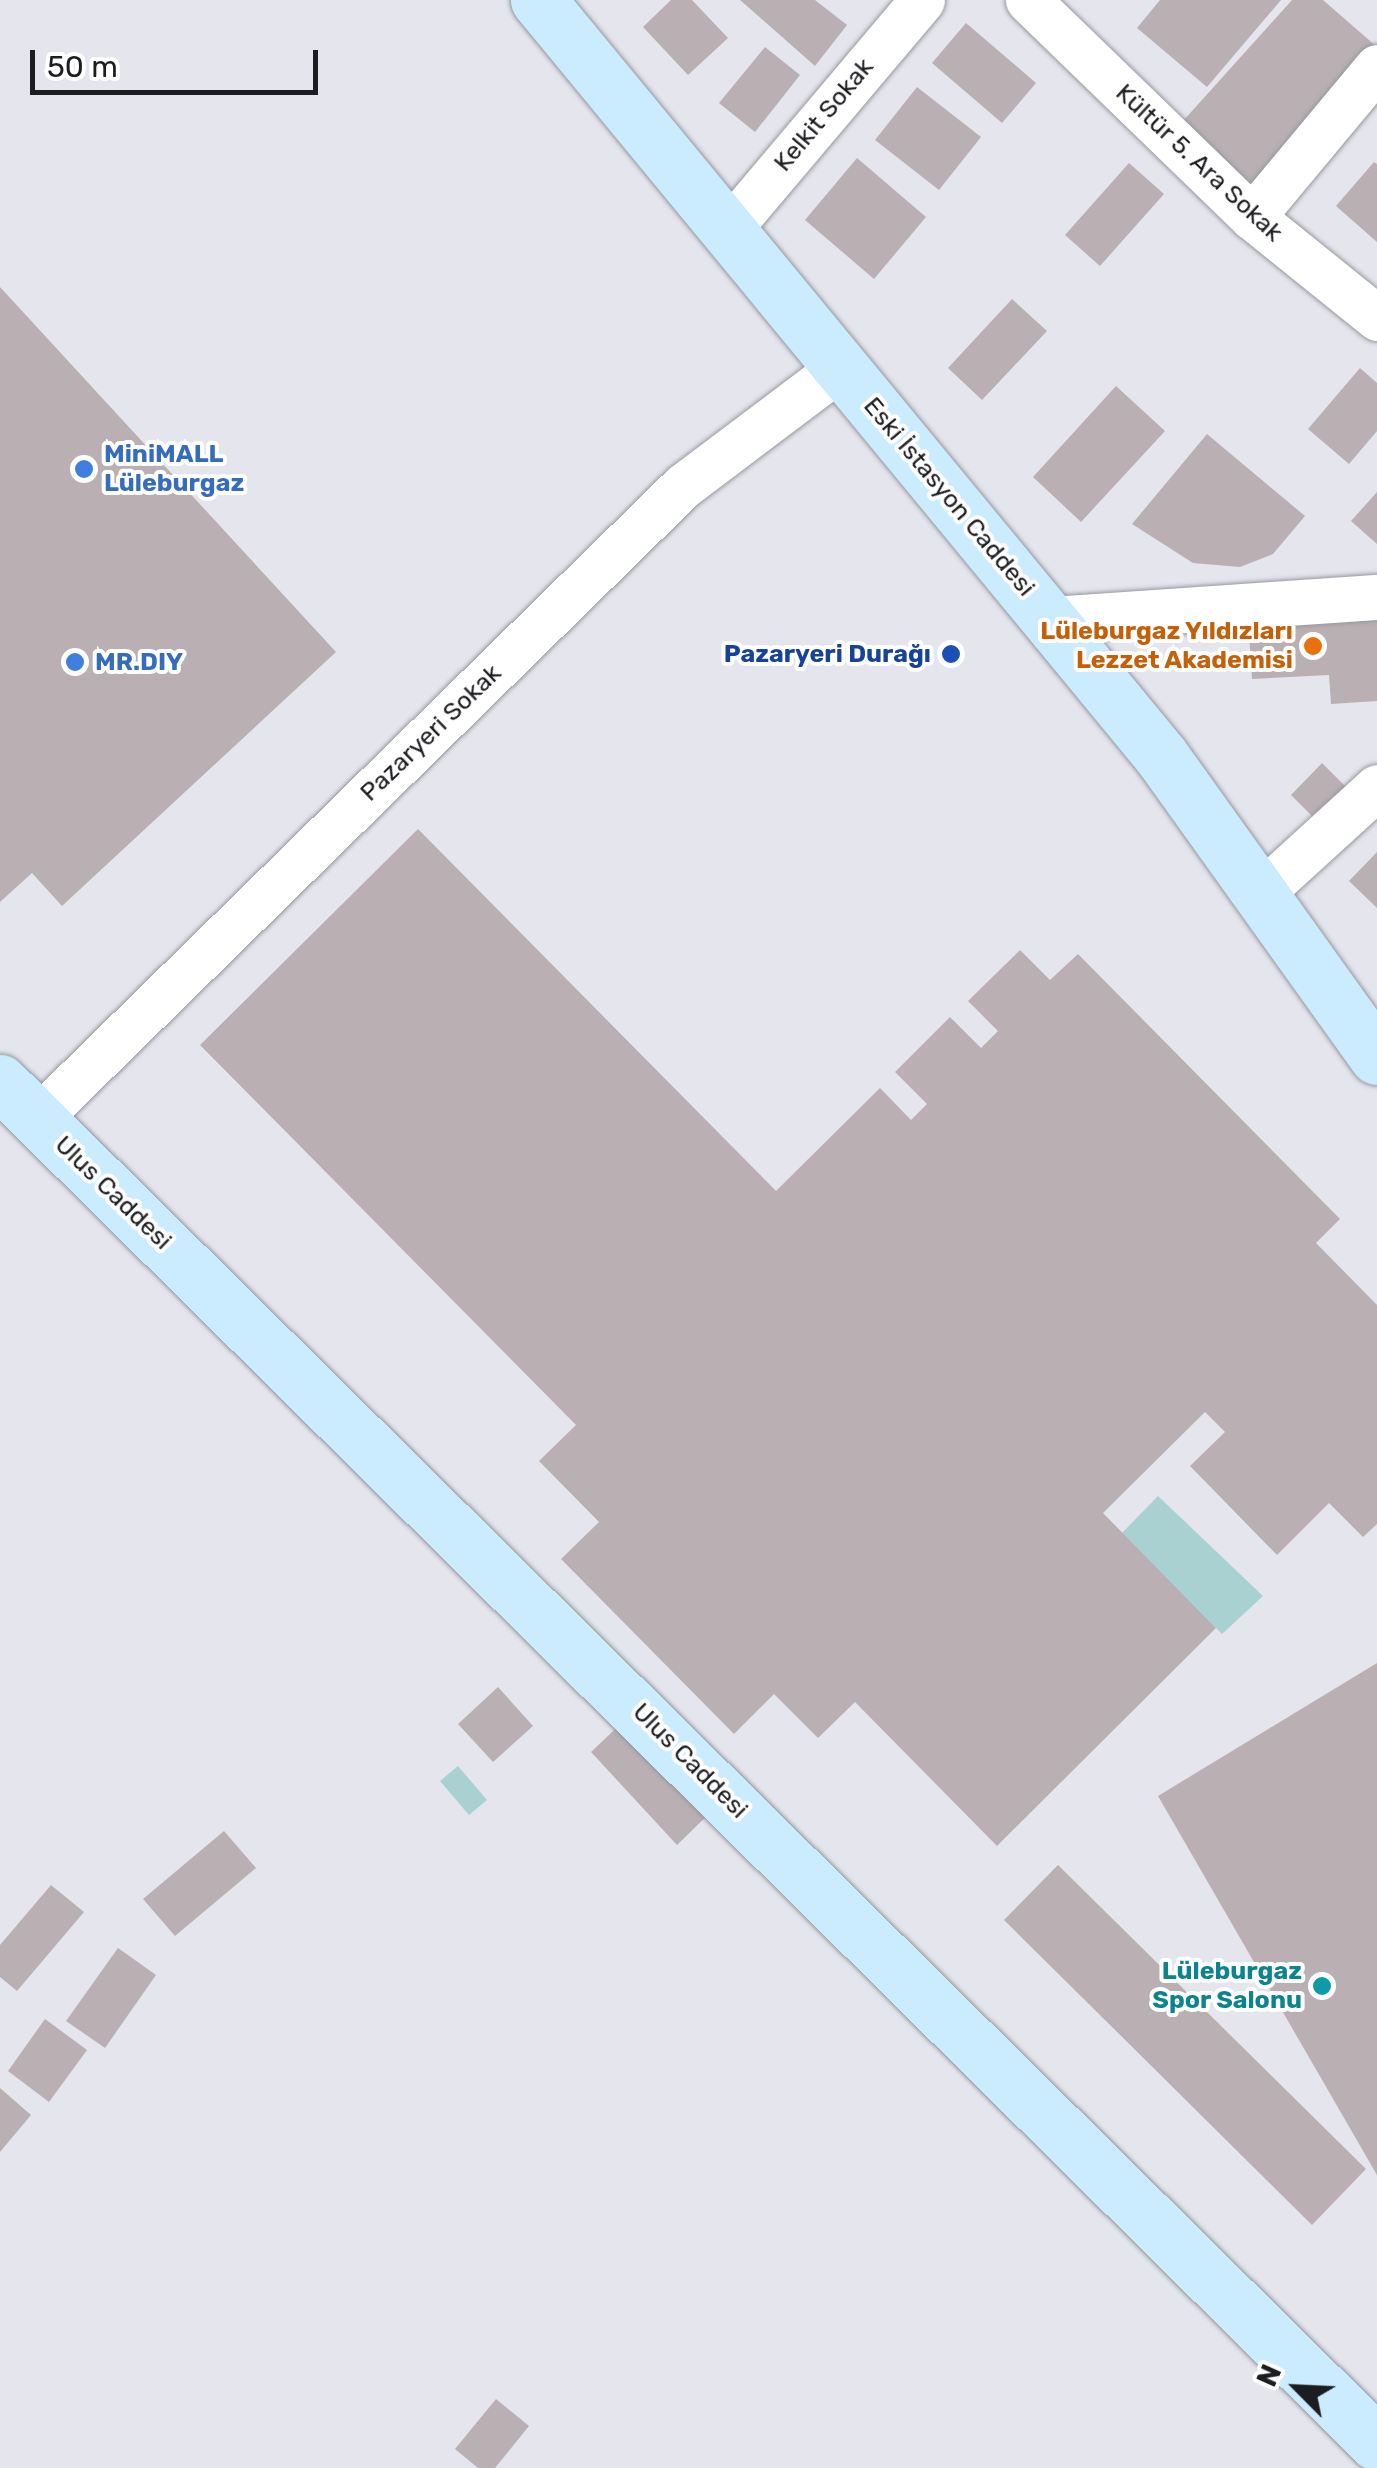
<!DOCTYPE html>
<html>
<head>
<meta charset="utf-8">
<style>
  body { margin:0 }
  #map { position:relative; width:1377px; height:2468px; overflow:hidden; background:#e4e5ed; font-family:Rubik,sans-serif }
  div>[style] { position:absolute }
  [style*='--x'] { left:calc(var(--x)*1px); top:calc(var(--y)*1px); width:calc(var(--w)*1px); rotate:calc(var(--a)*1deg) }
  .water>* { inset:0; background:#a9d1d2 }
  .building>* { inset:0; background:#bab0b3 }
  .roads { filter:drop-shadow(0 0 2px #9798a0) drop-shadow(0 0 2px #9798a0) }
  .street>* { height:45px; margin:-22.5px; padding:0 22.5px; transform-origin:22.5px; border-radius:22.5px; background:#fff }
  .secondary>* { height:55px; margin:-27.5px; padding:0 27.5px; transform-origin:27.5px; border-radius:27.5px; background:#cbebfe }
  .dots>* { width:28px; height:28px; translate:-50% -50%; box-sizing:border-box; border:5px solid #fff; border-radius:50% }
  span { translate:-50% -50%; white-space:nowrap; text-align:center; line-height:1.15; -webkit-text-stroke:8px #fff; paint-order:stroke }
  .street-label { font-size:25px; color:#1c1d20 }
  .shop-label { font-size:25px; color:#366cbe; font-weight:700 }
  .left { translate:0 -50%; text-align:left }
  .food-label { font-size:25px; color:#c56008; font-weight:700 }
  .right { translate:-100% -50%; text-align:right }
  .transit-label { font-size:25px; color:#164399; font-weight:700 }
  .culture-label { font-size:25px; color:#0d838f; font-weight:700 }
  .north { position:absolute; left:1247px; top:2338px; width:100px; height:100px; -webkit-text-stroke:8px #fff; paint-order:stroke; rotate:294deg; font-size:28px; font-weight:700; line-height:40px; text-align:center; color:#1c1d20 }
  .north::after { content:''; display:block; margin:auto; width:35px; height:45px; background:#1c1d20; clip-path:polygon(50% 0,100% 100%,50% 72%,0 100%) }
  .scale { position:absolute; left:30px; top:50px; width:288px; height:45px; box-sizing:border-box; border:5px solid #1c1d20; border-top:0; padding-left:12px; font-size:30px; line-height:35px; white-space:nowrap; color:#1c1d20; -webkit-text-stroke:8px #fff; paint-order:stroke }
</style>
</head>
<body>
<div id="map">
  <div class="water">
    <i style="clip-path:polygon(1158px 1496px,1263px 1596px,1222px 1634px,1122px 1533px)"></i>
    <i style="clip-path:polygon(458px 1766px,487px 1800px,469px 1815px,440px 1781px)"></i>
  </div>
  <div class="building">
    <i style="clip-path:polygon(671px 0,692px 0,728px 38px,688px 75px,643px 27px)"></i>
    <i style="clip-path:polygon(740px 0,815px 0,847px 25px,815px 66px)"></i>
    <i style="clip-path:polygon(1160px 0,1281px 0,1207px 87px,1137px 28px)"></i>
    <i style="clip-path:polygon(1292px 0,1323px 0,1377px 47px,1251px 204px,1174px 131px)"></i>
    <i style="clip-path:polygon(966px 23px,1036px 83px,1002px 123px,932px 63px)"></i>
    <i style="clip-path:polygon(765px 47px,800px 75px,755px 132px,719px 103px)"></i>
    <i style="clip-path:polygon(917px 87px,981px 137px,939px 190px,875px 140px)"></i>
    <i style="clip-path:polygon(857px 158px,926px 217px,874px 279px,805px 220px)"></i>
    <i style="clip-path:polygon(1374px 162px,1377px 164px,1377px 242px,1336px 206px)"></i>
    <i style="clip-path:polygon(1129px 163px,1164px 194px,1100px 266px,1065px 235px)"></i>
    <i style="clip-path:polygon(0 287px,336px 652px,62px 906px,32px 873px,0 902px)"></i>
    <i style="clip-path:polygon(1012px 299px,1047px 331px,982px 400px,948px 368px)"></i>
    <i style="clip-path:polygon(1360px 368px,1377px 383px,1377px 431px,1349px 464px,1308px 429px)"></i>
    <i style="clip-path:polygon(1116px 386px,1165px 431px,1081px 522px,1033px 477px)"></i>
    <i style="clip-path:polygon(1207px 434px,1305px 516px,1273px 554px,1240px 567px,1193px 563px,1132px 524px)"></i>
    <i style="clip-path:polygon(1377px 492px,1377px 544px,1351px 521px)"></i>
    <i style="clip-path:polygon(1377px 610px,1377px 701px,1331px 704px,1329px 675px,1252px 679px,1248px 618px)"></i>
    <i style="clip-path:polygon(1322px 763px,1350px 791px,1319px 823px,1291px 795px)"></i>
    <i style="clip-path:polygon(418px 829px,776px 1191px,880px 1088px,911px 1120px,927px 1104px,895px 1072px,950px 1017px,981px 1048px,998px 1031px,968px 1001px,1020px 950px,1050px 980px,1078px 954px,1340px 1219px,1316px 1243px,1377px 1305px,1377px 1524px,1363px 1537px,1329px 1503px,1277px 1555px,1190px 1466px,1225px 1432px,1205px 1412px,1103px 1513px,1216px 1628px,997px 1846px,855px 1702px,818px 1738px,774px 1694px,734px 1734px,561px 1559px,599px 1522px,539px 1461px,576px 1425px,200px 1045px)"></i>
    <i style="clip-path:polygon(1377px 852px,1377px 908px,1349px 881px)"></i>
    <i style="clip-path:polygon(1377px 1663px,1377px 2175px,1158px 1796px)"></i>
    <i style="clip-path:polygon(498px 1687px,533px 1726px,493px 1762px,458px 1724px)"></i>
    <i style="clip-path:polygon(628px 1717px,714px 1809px,677px 1845px,591px 1752px)"></i>
    <i style="clip-path:polygon(224px 1831px,256px 1868px,175px 1936px,143px 1899px)"></i>
    <i style="clip-path:polygon(1058px 1865px,1366px 2169px,1312px 2225px,1004px 1920px)"></i>
    <i style="clip-path:polygon(51px 1885px,84px 1912px,17px 1991px,0 1977px,0 1945px)"></i>
    <i style="clip-path:polygon(118px 1948px,156px 1975px,105px 2048px,66px 2021px)"></i>
    <i style="clip-path:polygon(45px 2019px,87px 2050px,49px 2102px,8px 2071px)"></i>
    <i style="clip-path:polygon(0 2088px,31px 2115px,0 2152px)"></i>
    <i style="clip-path:polygon(496px 2399px,529px 2426px,495px 2468px,478px 2468px,455px 2449px)"></i>
  </div>
  <div class="roads">
    <div class="street">
      <i style="--x:1028;--y:0;--w:312;--a:44.1"></i>
      <i style="--x:1252;--y:217;--w:161;--a:38.9"></i>
      <i style="--x:1252;--y:217;--w:195;--a:-50.2"></i>
      <i style="--x:727;--y:231;--w:302;--a:-49.8"></i>
      <i style="--x:1052;--y:619;--w:326;--a:-3.9"></i>
      <i style="--x:1261;--y:893;--w:157;--a:-42.4"></i>
      <i style="--x:37;--y:1119;--w:904;--a:-44.42"></i>
      <i style="--x:683;--y:486;--w:198;--a:-37"></i>
    </div>
    <div class="secondary">
      <i style="--x:538;--y:0;--w:981;--a:50.5"></i>
      <i style="--x:1162;--y:757;--w:369;--a:54.4"></i>
      <i style="--x:0;--y:1082;--w:1936;--a:44.67"></i>
    </div>
  </div>
  <div class="dots">
    <i style="left:84px;top:469px;background:#3f7fe0"></i>
    <i style="left:1313px;top:646px;background:#e8710a"></i>
    <i style="left:951px;top:654px;background:#1a4fb4"></i>
    <i style="left:75px;top:662px;background:#3f7fe0"></i>
    <i style="left:1322px;top:1986px;background:#0f9aa8"></i>
  </div>
  <div class="street-label">
    <span style="left:824px;top:115px;rotate:-50deg">Kelkit Sokak</span>
    <span style="left:1199px;top:163px;rotate:43deg">Kültür 5. Ara Sokak</span>
    <span style="left:949px;top:497px;rotate:50deg">Eski İstasyon Caddesi</span>
    <span style="left:431px;top:733px;rotate:-44deg">Pazaryeri Sokak</span>
    <span style="left:113px;top:1193px;rotate:44deg">Ulus Caddesi</span>
    <span style="left:690px;top:1761px;rotate:45deg">Ulus Caddesi</span>
  </div>
  <div class="shop-label">
    <span class="left" style="left:104px;top:469px">MiniMALL<br>Lüleburgaz</span>
    <span class="left" style="left:95px;top:662px">MR.DIY</span>
  </div>
  <div class="food-label">
    <span class="right" style="left:1293px;top:646px">Lüleburgaz Yıldızları<br>Lezzet Akademisi</span>
  </div>
  <div class="transit-label">
    <span class="right" style="left:931px;top:654px">Pazaryeri Durağı</span>
  </div>
  <div class="culture-label">
    <span class="right" style="left:1302px;top:1986px">Lüleburgaz<br>Spor Salonu</span>
  </div>
  <div class="north">N</div>
  <div class="scale">50 m</div>
</div>
</body>
</html>
